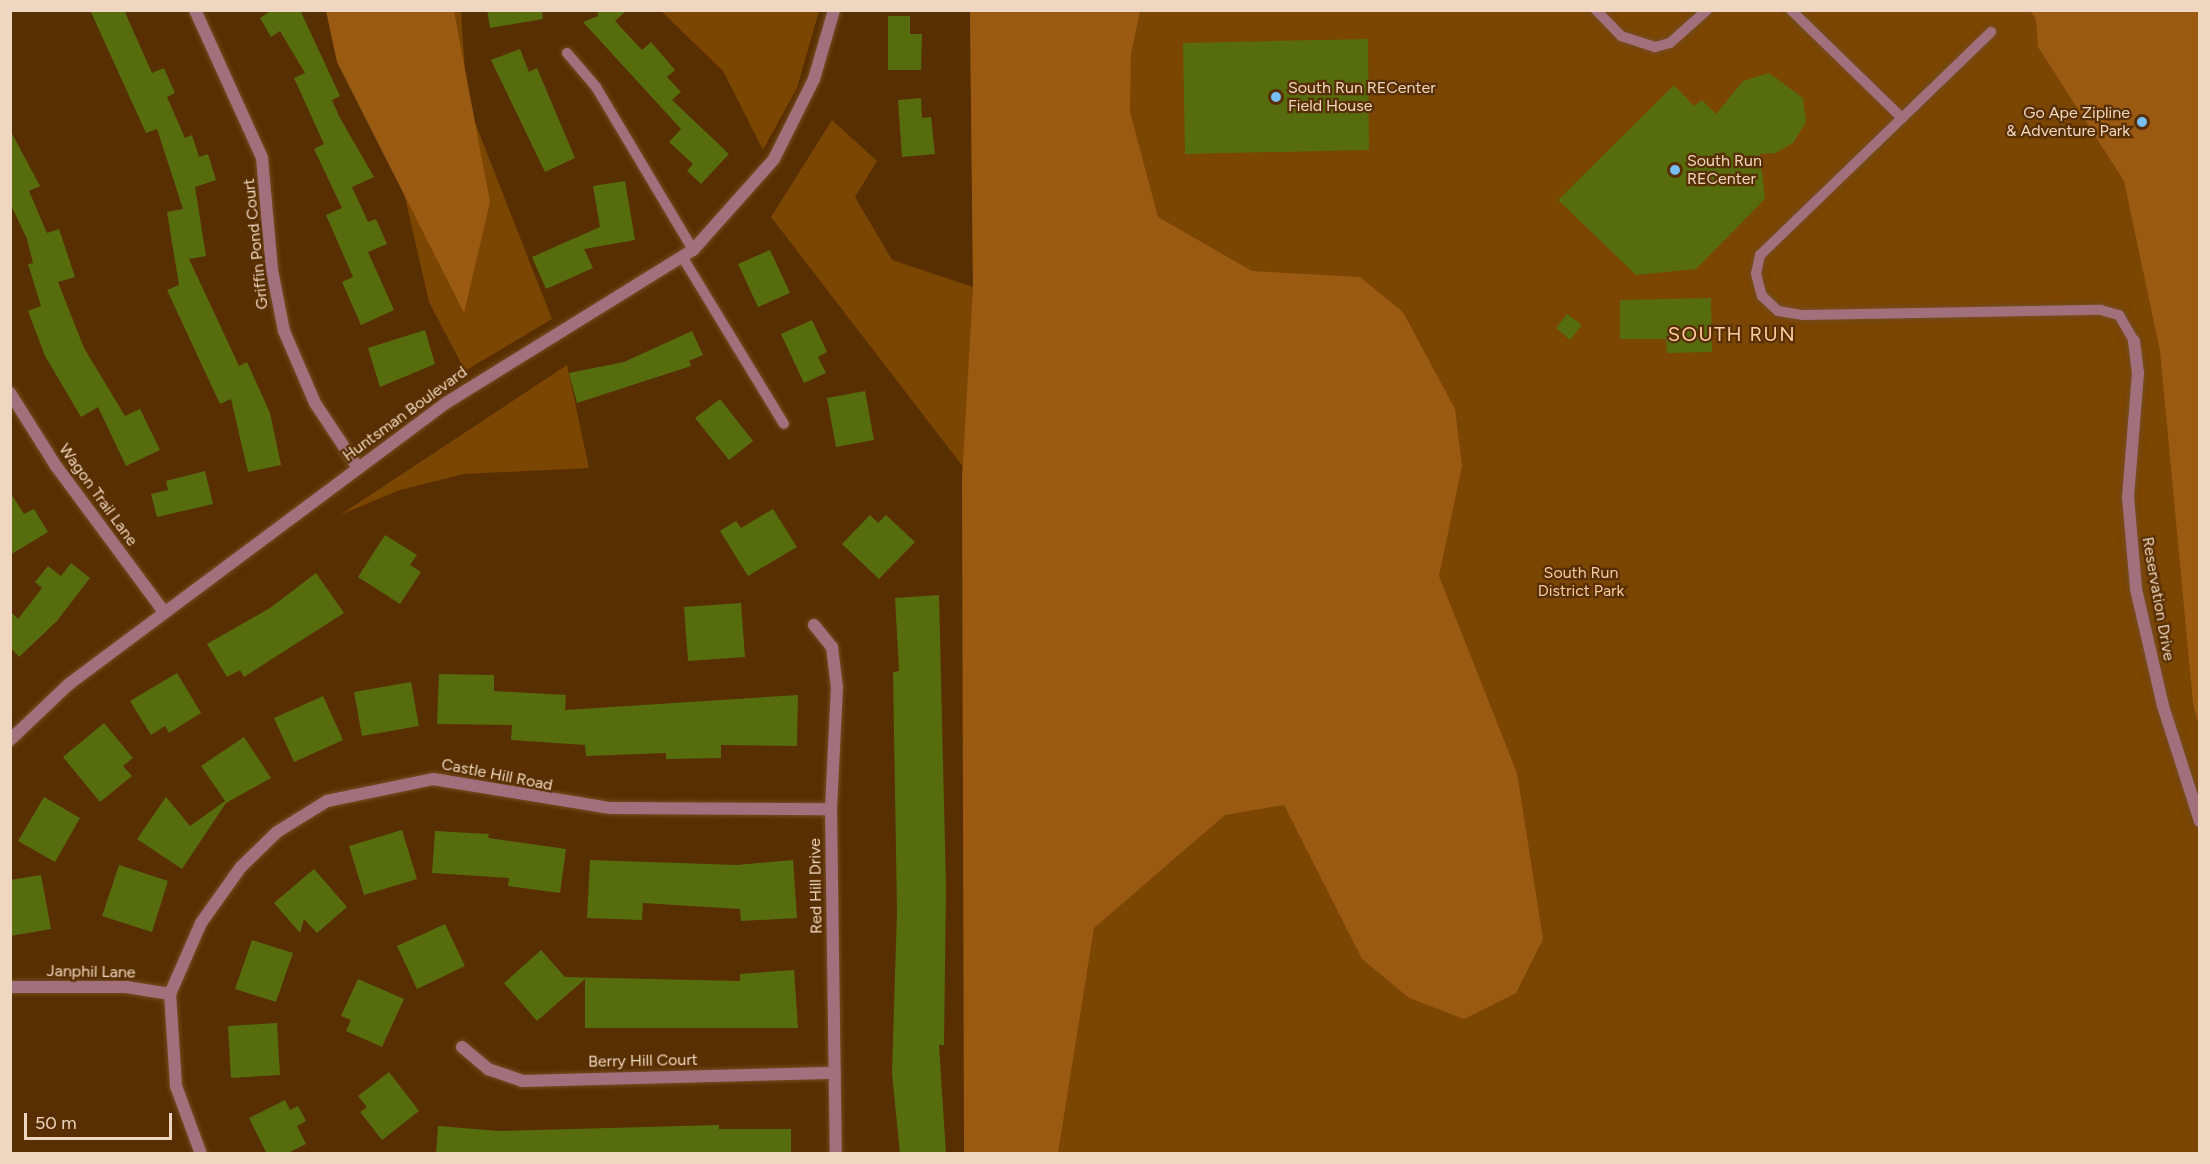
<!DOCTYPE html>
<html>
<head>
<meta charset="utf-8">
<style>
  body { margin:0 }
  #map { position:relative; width:2210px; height:1164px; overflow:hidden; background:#582f00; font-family:Figtree,sans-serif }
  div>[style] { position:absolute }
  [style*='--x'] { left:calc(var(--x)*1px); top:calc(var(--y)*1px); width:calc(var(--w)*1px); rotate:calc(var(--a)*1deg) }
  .green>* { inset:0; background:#7b4502 }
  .forest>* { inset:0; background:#9a5a11 }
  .building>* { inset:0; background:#576c0d }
  .roads { filter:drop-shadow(0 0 2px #734d23) drop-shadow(0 0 2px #734d23) }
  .service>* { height:10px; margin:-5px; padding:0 5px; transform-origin:5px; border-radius:5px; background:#a2707d }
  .minor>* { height:12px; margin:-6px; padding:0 6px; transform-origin:6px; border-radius:6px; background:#a2707d }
  .dots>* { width:16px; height:16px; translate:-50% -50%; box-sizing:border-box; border:3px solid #582f00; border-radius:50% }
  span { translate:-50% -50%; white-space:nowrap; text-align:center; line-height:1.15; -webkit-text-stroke:4.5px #582f00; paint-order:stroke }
  .poi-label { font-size:16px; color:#efd6c0 }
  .left { translate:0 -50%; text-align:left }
  .right { translate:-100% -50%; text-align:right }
  .street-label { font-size:16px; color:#efd6c0 }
  .park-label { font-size:16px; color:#f5caa4 }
  .quarter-label { font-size:20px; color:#ffcca0; letter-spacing:1.5px }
  .frame { position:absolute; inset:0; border:12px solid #efd6c0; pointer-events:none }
  .scale { position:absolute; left:24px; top:1113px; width:148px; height:27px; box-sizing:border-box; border:3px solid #efd6c0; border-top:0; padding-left:8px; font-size:18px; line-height:21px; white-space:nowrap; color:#efd6c0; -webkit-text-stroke:4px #582f00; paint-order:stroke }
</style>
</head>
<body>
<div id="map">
  <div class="green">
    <i style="clip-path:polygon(344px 11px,461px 11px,467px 102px,552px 319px,465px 371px,429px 302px,379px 84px)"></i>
    <i style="clip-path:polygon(661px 11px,819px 11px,797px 88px,763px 150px,723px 71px)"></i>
    <i style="clip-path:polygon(970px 11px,2199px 11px,2199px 1153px,964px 1153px,964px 468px,771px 217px,832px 120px,877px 161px,855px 197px,892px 260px,973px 287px)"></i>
    <i style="clip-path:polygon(567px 365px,589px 468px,464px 474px,400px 490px,340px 515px)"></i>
  </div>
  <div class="forest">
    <i style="clip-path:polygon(326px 11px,454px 11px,490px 202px,464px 313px,337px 62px)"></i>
    <i style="clip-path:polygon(970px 11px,1140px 11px,1131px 54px,1130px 112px,1158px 217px,1252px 271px,1360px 277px,1403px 312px,1455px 409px,1462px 466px,1439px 576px,1517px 773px,1543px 939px,1516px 993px,1464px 1019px,1409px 998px,1362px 959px,1284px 805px,1225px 815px,1094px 928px,1058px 1153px,964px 1153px,962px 478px,973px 287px)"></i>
    <i style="clip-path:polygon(2030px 11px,2199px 11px,2199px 726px,2193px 703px,2160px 351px,2124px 181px,2038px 47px,2036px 19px)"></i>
  </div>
  <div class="building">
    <i style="clip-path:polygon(90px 10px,124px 10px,152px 73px,164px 68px,175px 93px,167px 97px,185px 138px,192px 135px,199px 157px,208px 154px,216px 180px,195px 187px,206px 256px,189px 259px,239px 366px,247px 362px,270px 413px,281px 465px,248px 472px,231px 399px,220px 404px,167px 290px,179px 285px,167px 212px,183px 209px,157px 129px,146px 133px)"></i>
    <i style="clip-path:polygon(272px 10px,300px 10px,340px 96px,332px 100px,340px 118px,374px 177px,352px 187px,368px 222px,376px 219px,387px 244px,368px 252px,394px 310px,361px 325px,342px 282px,353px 277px,326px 215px,342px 208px,314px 149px,324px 144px,294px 78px,305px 73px,280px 31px,271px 37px,260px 18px)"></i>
    <i style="clip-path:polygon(487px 10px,542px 10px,543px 19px,490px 28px)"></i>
    <i style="clip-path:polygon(597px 10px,627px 10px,615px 21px,642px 50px,651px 42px,675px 70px,667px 77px,681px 92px,672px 100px,729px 154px,701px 184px,687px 171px,693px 164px,669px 142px,681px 129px,583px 22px,598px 16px)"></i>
    <i style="clip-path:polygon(888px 16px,910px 16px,910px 34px,922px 34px,921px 70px,888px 70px)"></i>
    <i style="clip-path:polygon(1368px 39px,1369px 150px,1185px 154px,1183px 43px)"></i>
    <i style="clip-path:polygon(520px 49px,529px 72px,537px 68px,575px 158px,545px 172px,491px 60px)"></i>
    <i style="clip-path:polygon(1769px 73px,1803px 98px,1806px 122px,1793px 143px,1776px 153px,1760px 154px,1765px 199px,1696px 269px,1636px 275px,1558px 200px,1674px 85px,1694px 106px,1702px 100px,1716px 114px,1743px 81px)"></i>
    <i style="clip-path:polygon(921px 98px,922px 118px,931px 117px,935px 154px,902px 157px,898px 100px)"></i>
    <i style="clip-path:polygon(10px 130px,40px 186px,29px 191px,47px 233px,59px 229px,75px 277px,58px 282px,84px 348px,125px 416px,140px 409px,160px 450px,126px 466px,98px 407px,81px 417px,45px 356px,28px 311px,41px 306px,28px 264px,33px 263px,27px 239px,10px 203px)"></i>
    <i style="clip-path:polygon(625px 181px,635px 240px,584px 249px,593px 268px,546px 289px,532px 257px,600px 227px,593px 186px)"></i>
    <i style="clip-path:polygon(770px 250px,790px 293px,758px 307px,738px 264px)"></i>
    <i style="clip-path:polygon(1711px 298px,1712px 352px,1667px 353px,1666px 339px,1620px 339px,1620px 300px)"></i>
    <i style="clip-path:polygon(1567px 314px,1582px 325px,1570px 340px,1556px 328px)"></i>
    <i style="clip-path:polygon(812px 320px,827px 352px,818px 357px,826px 373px,804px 383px,781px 334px)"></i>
    <i style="clip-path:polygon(425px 330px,435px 364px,380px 387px,368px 348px)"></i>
    <i style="clip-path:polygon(692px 331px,703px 355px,689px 361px,691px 366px,577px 403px,569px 373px,624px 362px)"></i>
    <i style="clip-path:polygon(865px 391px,874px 440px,836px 447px,827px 398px)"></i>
    <i style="clip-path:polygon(720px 399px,753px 441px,729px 460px,695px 418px)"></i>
    <i style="clip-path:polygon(205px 471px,213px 504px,157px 517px,151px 494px,168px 490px,166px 481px)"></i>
    <i style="clip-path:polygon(10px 492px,24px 514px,34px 509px,48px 532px,10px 555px)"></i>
    <i style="clip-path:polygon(773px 509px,797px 547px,748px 576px,720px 531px,736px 521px,741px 528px)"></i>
    <i style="clip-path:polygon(870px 515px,878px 523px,886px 515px,915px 542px,879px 579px,842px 544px)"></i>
    <i style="clip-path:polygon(385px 535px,417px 555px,410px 565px,421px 572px,400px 604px,358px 577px)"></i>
    <i style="clip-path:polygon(71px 563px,90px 578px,57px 621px,19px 657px,10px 647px,10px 611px,18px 619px,42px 588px,35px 582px,48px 566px,61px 576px)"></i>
    <i style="clip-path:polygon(316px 573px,344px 613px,244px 677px,240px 670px,227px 677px,207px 644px,270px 608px)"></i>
    <i style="clip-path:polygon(939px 595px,946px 887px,944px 1045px,939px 1045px,946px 1154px,900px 1154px,892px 1073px,897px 911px,893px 672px,899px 671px,895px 598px)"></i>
    <i style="clip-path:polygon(741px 603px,745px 657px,688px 661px,684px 607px)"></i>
    <i style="clip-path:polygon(177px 673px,201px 713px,169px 733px,165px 726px,151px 735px,130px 701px)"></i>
    <i style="clip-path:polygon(439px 674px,494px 675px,494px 691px,566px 695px,565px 710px,798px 695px,797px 746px,721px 745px,721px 758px,666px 759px,666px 753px,586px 756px,585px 745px,511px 740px,512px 725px,437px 724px)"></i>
    <i style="clip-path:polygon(411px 682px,419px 726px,362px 736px,354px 692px)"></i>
    <i style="clip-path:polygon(323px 696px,343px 740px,294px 762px,274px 718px)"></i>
    <i style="clip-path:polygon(104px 723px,133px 758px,123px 766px,132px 776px,100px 802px,63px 757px)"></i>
    <i style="clip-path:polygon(244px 737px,271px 778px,226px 803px,182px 869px,137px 839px,166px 797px,190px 826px,225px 801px,201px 766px)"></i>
    <i style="clip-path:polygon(44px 797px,80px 818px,55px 862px,18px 841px)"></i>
    <i style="clip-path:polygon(402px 830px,417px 879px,364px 895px,349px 846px)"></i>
    <i style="clip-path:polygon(435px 831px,489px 834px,488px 838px,566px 849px,560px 893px,508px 886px,509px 878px,432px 873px)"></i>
    <i style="clip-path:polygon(590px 860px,737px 865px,793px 860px,797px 918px,741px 921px,740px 909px,643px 903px,642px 920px,587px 918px)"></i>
    <i style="clip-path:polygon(119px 865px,168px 881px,152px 932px,102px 916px)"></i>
    <i style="clip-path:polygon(314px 869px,347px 907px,317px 933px,304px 919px,300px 933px,274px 903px)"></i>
    <i style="clip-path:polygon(41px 875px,51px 929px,10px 936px,10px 880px)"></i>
    <i style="clip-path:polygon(445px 924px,465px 966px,417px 989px,397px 946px)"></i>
    <i style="clip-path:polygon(252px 940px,293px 953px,276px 1002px,235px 989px)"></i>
    <i style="clip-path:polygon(541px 950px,565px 977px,740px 981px,740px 974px,794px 970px,798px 1028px,585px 1028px,585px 979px,537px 1021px,504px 983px)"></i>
    <i style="clip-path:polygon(358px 979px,404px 999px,382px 1047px,346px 1031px,351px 1020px,341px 1016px)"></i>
    <i style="clip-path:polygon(277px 1023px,280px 1075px,231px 1078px,228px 1026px)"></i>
    <i style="clip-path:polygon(389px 1072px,419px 1111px,382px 1140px,360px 1112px,367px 1107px,358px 1096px)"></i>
    <i style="clip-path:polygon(285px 1100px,290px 1110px,298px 1106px,306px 1121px,297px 1126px,306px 1144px,286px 1154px,267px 1154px,249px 1118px)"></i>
    <i style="clip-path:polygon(719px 1125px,719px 1129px,791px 1129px,791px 1154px,436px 1154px,438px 1126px,499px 1131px)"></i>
  </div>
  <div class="roads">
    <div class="service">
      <i style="--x:1596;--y:10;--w:36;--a:46"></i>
      <i style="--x:1621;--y:36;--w:36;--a:18"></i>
      <i style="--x:1655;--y:47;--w:16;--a:-15"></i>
      <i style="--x:1670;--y:43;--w:50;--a:-41.7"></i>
      <i style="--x:1791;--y:10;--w:155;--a:44.2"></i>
      <i style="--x:1902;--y:118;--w:197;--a:136"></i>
      <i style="--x:1760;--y:255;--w:19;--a:102"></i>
      <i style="--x:1756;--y:274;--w:23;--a:75"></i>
      <i style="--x:1762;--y:296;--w:22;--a:43"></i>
      <i style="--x:1778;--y:311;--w:26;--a:9"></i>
      <i style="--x:1804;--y:315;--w:297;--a:-1"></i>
      <i style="--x:2101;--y:310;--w:19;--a:16"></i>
      <i style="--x:2119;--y:315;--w:30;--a:60"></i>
      <i style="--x:567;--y:53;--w:45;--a:49.5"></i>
      <i style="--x:596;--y:87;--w:190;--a:59.2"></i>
      <i style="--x:1902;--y:118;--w:124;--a:-44"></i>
      <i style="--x:683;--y:258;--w:194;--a:58.7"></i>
    </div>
    <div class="minor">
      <i style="--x:195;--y:10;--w:162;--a:65.6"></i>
      <i style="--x:262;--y:158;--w:112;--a:84.9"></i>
      <i style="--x:272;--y:270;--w:62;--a:78.9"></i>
      <i style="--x:284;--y:331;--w:78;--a:66.7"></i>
      <i style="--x:315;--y:403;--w:78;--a:56.5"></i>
      <i style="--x:2134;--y:341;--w:32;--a:83"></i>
      <i style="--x:2138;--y:373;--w:124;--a:94.6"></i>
      <i style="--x:2128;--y:497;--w:92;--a:85"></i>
      <i style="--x:2136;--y:589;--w:120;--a:77"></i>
      <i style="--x:2163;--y:706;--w:121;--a:72.2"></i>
      <i style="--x:10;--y:393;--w:86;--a:57.8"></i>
      <i style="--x:56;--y:466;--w:182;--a:53.5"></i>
      <i style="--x:814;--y:625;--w:28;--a:51"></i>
      <i style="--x:832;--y:647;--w:39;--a:83"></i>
      <i style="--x:837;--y:686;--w:123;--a:92.8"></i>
      <i style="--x:831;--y:809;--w:345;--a:89.2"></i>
      <i style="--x:10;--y:740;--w:81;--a:-43.5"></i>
      <i style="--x:69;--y:684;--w:470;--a:-36.7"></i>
      <i style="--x:446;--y:403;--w:291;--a:-31.8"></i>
      <i style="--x:693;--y:250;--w:122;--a:-48.3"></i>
      <i style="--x:774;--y:159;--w:89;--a:-63.4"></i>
      <i style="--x:814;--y:79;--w:72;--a:-73.8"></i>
      <i style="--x:10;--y:987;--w:116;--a:0"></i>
      <i style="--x:126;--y:987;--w:45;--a:9"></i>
      <i style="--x:462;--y:1047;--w:34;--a:40"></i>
      <i style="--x:488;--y:1069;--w:36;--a:19"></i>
      <i style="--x:522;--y:1081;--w:313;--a:-1.5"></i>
      <i style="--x:201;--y:1154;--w:72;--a:-110.2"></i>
      <i style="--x:176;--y:1086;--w:92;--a:-93.7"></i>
      <i style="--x:170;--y:994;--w:77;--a:-66.4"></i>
      <i style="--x:201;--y:923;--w:69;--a:-54.5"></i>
      <i style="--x:241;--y:867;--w:50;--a:-44.2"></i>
      <i style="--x:277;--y:832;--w:59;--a:-31.8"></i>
      <i style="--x:327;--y:801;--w:108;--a:-11.7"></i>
      <i style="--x:433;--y:779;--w:180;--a:9.3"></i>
      <i style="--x:611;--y:808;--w:220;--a:0.3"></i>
    </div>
  </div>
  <div class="dots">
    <i style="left:1276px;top:97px;background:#76c0f7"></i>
    <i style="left:2142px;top:122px;background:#76c0f7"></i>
    <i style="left:1675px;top:170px;background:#76c0f7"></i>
  </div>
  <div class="poi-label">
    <span class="left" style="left:1288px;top:97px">South Run RECenter<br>Field House</span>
    <span class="right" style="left:2130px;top:122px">Go Ape Zipline<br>&amp; Adventure Park</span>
    <span class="left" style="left:1687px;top:170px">South Run<br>RECenter</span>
  </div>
  <div class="street-label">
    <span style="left:256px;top:244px;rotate:-96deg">Griffin Pond Court</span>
    <span style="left:405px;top:414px;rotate:-36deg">Huntsman Boulevard</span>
    <span style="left:98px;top:495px;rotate:54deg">Wagon Trail Lane</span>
    <span style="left:2158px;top:599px;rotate:80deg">Reservation Drive</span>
    <span style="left:497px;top:775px;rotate:11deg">Castle Hill Road</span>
    <span style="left:816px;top:886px;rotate:-91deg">Red Hill Drive</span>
    <span style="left:91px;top:972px;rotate:1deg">Janphil Lane</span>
    <span style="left:643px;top:1061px;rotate:-1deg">Berry Hill Court</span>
  </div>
  <div class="park-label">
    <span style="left:1581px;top:582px">South Run<br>District Park</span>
  </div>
  <div class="quarter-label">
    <span style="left:1732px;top:334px">SOUTH RUN</span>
  </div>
  <div class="frame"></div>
  <div class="scale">50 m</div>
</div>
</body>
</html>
